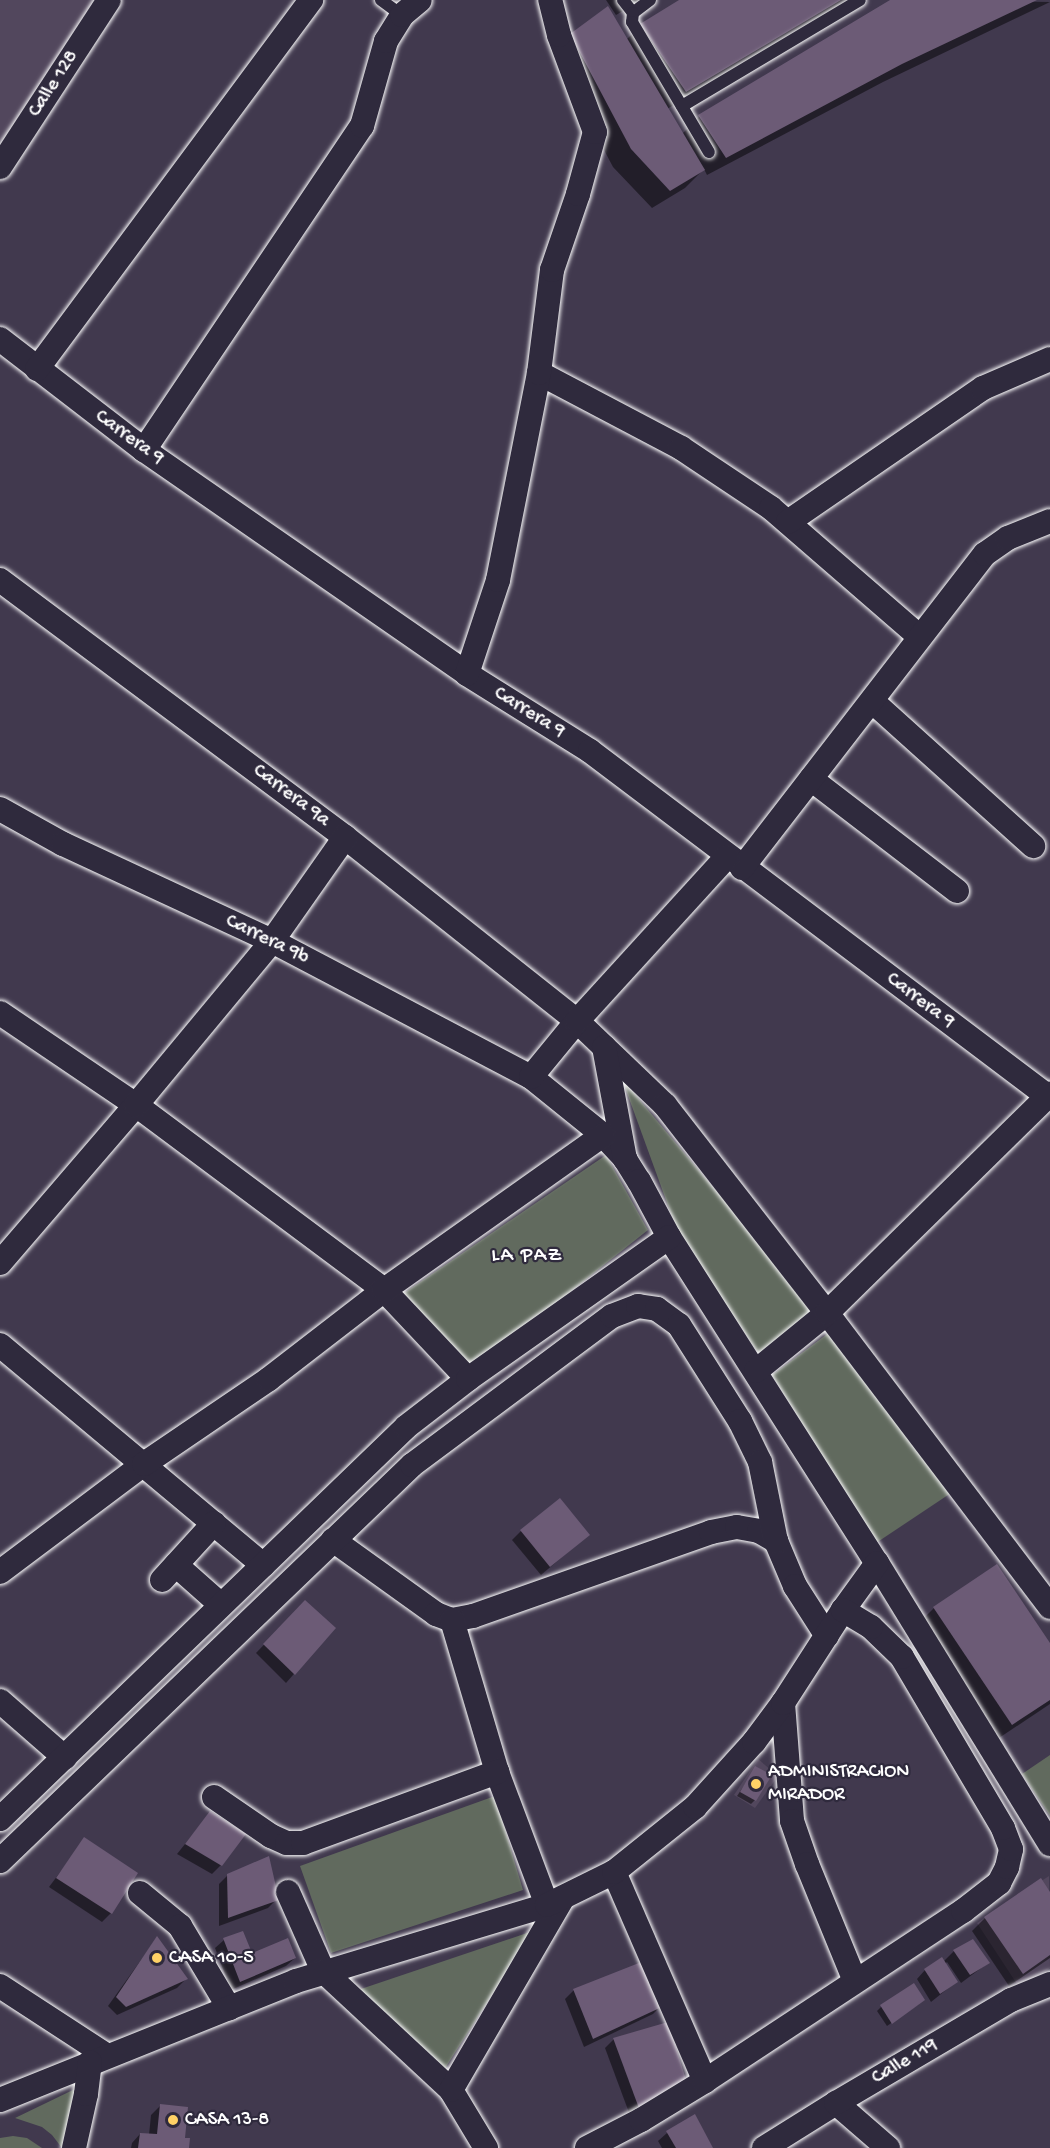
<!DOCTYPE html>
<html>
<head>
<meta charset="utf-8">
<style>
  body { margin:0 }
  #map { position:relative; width:1050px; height:2148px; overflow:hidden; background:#41394e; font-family:"Gochi Hand",sans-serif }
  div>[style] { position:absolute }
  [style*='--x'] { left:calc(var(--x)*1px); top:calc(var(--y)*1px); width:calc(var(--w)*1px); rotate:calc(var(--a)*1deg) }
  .built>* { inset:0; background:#52475d }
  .green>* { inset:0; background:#616a5e }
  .shadow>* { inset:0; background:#0007 }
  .building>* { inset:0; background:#6c5b76 }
  .roads { filter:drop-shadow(0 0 2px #fff) drop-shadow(0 0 2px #fff) }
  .service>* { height:12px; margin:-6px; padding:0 6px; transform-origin:6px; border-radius:6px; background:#2f2a3d }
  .minor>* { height:24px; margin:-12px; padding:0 12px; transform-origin:12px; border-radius:12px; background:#2f2a3d }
  .dots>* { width:16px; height:16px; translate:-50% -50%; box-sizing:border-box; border:3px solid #2f2a3d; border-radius:50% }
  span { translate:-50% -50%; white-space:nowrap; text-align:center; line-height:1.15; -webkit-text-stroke:4.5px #2f2a3d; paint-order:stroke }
  .street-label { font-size:20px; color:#fff }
  .poi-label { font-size:20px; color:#fff }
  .left { translate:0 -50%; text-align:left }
  .neighbourhood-label { font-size:21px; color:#fff; letter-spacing:1.5px }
</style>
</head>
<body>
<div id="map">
  <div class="built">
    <i style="clip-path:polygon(0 0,97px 0,0 147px)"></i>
    <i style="clip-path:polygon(758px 1759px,778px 1776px,755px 1808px,734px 1795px)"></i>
    <i style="clip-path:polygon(1049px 1876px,1050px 1968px,1019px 1987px,977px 1923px)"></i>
  </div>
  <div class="green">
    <i style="clip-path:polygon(622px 1079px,818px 1312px,759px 1354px,678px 1233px)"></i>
    <i style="clip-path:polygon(606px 1155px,648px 1230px,472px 1370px,404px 1293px)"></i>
    <i style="clip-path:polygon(834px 1329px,954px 1491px,876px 1543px,772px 1375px)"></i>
    <i style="clip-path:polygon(1050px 1755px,1050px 1816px,1022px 1774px)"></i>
    <i style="clip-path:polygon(495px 1796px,523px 1890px,331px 1953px,300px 1866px)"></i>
    <i style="clip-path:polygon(533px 1931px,444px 2070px,355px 1991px)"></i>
    <i style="clip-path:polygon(75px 2089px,62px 2148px,52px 2135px,42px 2127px,15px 2118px)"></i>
    <i style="clip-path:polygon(13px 2136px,27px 2138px,42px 2148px,0 2148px,0 2138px)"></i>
  </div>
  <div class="shadow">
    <i style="clip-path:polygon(606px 0,642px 0,616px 15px)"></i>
    <i style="clip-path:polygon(682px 0,851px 0,667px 109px,682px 134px,699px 117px,893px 0,1050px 2px,883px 82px,707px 175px,704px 169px,685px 188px,652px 208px,613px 167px,553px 53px,571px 35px,626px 40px,641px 25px)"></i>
    <i style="clip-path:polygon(521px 1531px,588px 1535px,541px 1575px,512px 1540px)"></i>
    <i style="clip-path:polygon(305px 1602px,334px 1628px,286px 1683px,256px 1653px)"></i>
    <i style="clip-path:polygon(934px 1608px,1050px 1646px,1050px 1704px,993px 1742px,916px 1626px)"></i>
    <i style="clip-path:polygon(756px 1768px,755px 1800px,751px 1804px,737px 1796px)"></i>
    <i style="clip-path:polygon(210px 1813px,221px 1865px,212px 1874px,177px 1854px)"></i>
    <i style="clip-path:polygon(85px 1839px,111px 1913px,102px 1922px,49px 1887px)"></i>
    <i style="clip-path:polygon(228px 1875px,277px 1899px,268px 1908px,219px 1926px,219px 1884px)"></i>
    <i style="clip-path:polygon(1050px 1895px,1050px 1958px,1009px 1986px,972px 1931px,985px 1918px)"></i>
    <i style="clip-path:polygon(156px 1939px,186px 1979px,177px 1988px,117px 2015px,108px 2006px)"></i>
    <i style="clip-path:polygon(224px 1940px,251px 1954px,295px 1958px,286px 1966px,231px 1990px,215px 1948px)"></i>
    <i style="clip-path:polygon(954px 1951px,988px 1963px,961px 1983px,947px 1962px,945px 1964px,956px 1982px,931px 2002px,917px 1979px,925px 1970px,943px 1962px)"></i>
    <i style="clip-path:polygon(574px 1990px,662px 2005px,653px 2014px,584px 2047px,565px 1999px)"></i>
    <i style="clip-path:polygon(919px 2004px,887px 2026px,877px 2011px,881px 2007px)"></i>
    <i style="clip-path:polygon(614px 2039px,686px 2085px,631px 2118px,605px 2048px)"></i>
    <i style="clip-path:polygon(160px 2106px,188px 2148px,131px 2148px,132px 2143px,140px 2134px,149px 2135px,151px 2115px)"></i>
    <i style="clip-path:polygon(667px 2133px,712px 2148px,662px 2148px,658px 2141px)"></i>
  </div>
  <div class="building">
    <i style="clip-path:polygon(679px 0,841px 0,686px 92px,640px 24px)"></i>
    <i style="clip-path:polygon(890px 0,1037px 0,902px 64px,726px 158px,698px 115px)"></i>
    <i style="clip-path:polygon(608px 6px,705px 170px,670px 191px,631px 149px,570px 34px)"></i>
    <i style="clip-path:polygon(560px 1498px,590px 1535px,550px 1567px,520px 1530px)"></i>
    <i style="clip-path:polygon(997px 1564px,1050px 1643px,1050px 1700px,1012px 1725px,933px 1607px)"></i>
    <i style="clip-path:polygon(305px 1600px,336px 1628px,295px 1675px,263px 1644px)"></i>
    <i style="clip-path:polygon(755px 1766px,772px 1775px,756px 1801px,740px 1792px)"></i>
    <i style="clip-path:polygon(210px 1811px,246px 1834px,222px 1866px,185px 1844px)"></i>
    <i style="clip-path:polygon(84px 1837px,138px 1873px,112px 1914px,56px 1878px)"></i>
    <i style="clip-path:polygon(269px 1856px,279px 1900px,228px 1918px,227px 1874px)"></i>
    <i style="clip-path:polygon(1041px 1878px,1050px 1892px,1050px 1955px,1023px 1974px,984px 1917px)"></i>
    <i style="clip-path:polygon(243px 1931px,252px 1953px,288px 1938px,296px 1958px,240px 1982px,223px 1938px)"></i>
    <i style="clip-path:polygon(157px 1936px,188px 1979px,126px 2007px,116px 1997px)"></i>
    <i style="clip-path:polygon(973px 1939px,990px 1963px,970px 1975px,953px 1950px)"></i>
    <i style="clip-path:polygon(942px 1957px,958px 1982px,940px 1994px,924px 1969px)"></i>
    <i style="clip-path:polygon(644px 1961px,664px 2006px,593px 2039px,573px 1989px)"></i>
    <i style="clip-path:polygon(914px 1983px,925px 2000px,892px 2024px,880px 2005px)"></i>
    <i style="clip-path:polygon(668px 2022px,688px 2086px,640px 2111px,613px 2038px)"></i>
    <i style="clip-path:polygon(160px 2104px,188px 2107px,185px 2138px,190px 2138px,189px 2148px,138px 2148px,140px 2133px,157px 2134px)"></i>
    <i style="clip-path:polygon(695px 2114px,713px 2148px,676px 2148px,666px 2131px)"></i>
  </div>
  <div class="roads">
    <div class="service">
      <i style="--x:381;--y:0;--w:26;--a:36"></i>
      <i style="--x:623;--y:0;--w:16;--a:52"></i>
      <i style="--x:650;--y:0;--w:21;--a:143"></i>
      <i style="--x:633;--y:13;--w:9;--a:96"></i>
      <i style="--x:632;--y:22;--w:151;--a:59.4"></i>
      <i style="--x:682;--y:106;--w:207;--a:-30.8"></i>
    </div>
    <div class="minor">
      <i style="--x:0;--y:167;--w:199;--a:-56.9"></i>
      <i style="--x:0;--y:339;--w:182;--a:37.6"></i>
      <i style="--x:144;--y:450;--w:393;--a:34.7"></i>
      <i style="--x:467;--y:674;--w:145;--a:32"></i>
      <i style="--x:590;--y:751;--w:576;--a:37.03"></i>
      <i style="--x:37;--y:369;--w:460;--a:-53.4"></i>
      <i style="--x:539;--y:373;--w:161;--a:27.8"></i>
      <i style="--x:681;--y:448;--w:108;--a:33.7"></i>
      <i style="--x:771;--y:508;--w:197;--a:40.9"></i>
      <i style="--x:144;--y:450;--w:391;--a:-56.1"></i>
      <i style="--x:362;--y:126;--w:88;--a:-74.2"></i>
      <i style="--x:386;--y:41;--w:31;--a:-58"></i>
      <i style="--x:402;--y:15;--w:23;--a:-40"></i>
      <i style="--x:788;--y:522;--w:237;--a:-34.5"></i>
      <i style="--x:983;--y:388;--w:73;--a:-23.4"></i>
      <i style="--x:0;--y:580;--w:430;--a:36.7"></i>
      <i style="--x:345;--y:837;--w:296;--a:38.4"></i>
      <i style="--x:577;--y:1021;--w:122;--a:43.7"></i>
      <i style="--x:665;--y:1105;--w:264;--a:52.1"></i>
      <i style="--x:827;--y:1313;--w:369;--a:52.8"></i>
      <i style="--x:467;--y:674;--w:99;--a:-71.7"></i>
      <i style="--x:498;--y:580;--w:211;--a:-78.8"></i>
      <i style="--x:539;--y:373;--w:104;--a:-82.8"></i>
      <i style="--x:552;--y:270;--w:80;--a:-71.1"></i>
      <i style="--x:578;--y:194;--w:64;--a:-74.7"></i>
      <i style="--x:595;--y:132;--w:103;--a:-110.4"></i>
      <i style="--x:559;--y:35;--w:36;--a:-104"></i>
      <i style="--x:872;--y:701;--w:217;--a:42"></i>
      <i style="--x:811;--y:779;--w:184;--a:37.5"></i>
      <i style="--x:0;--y:809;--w:72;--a:29.1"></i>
      <i style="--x:63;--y:844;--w:230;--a:24.9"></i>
      <i style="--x:272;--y:941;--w:293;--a:27.7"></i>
      <i style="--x:531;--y:1077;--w:92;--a:38.9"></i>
      <i style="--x:603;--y:1135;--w:33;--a:47"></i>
      <i style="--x:625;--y:1159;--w:26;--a:58"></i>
      <i style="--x:639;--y:1181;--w:64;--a:61.8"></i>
      <i style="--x:669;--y:1237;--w:387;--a:57.5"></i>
      <i style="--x:877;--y:1563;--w:330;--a:58.4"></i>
      <i style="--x:742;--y:868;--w:397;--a:-52.3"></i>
      <i style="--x:985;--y:554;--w:28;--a:-35"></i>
      <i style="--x:1008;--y:538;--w:45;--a:-22"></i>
      <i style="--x:0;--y:1013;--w:164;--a:34.1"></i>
      <i style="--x:136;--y:1105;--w:309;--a:36.7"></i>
      <i style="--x:384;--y:1290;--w:122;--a:46.7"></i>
      <i style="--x:604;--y:1047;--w:114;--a:79.4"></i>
      <i style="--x:531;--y:1077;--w:72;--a:-50.6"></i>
      <i style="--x:577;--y:1021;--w:222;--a:-47.6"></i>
      <i style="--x:0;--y:1263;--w:208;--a:-49.3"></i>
      <i style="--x:136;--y:1105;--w:213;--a:-50.3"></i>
      <i style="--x:272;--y:941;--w:127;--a:-54.9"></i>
      <i style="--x:0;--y:1345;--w:343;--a:39.9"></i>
      <i style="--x:756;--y:1371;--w:92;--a:-39.2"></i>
      <i style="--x:827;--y:1313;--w:313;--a:-44.5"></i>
      <i style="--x:333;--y:1540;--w:127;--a:35.7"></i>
      <i style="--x:436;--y:1614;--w:17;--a:21"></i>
      <i style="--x:452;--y:1620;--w:21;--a:-11"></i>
      <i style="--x:473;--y:1616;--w:252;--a:-19.4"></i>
      <i style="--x:711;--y:1532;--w:26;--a:-11"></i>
      <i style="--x:737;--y:1527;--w:22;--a:10"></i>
      <i style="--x:759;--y:1531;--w:20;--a:30"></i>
      <i style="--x:776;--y:1541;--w:49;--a:67.1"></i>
      <i style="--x:795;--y:1586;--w:59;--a:57.4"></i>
      <i style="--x:176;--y:1565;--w:60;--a:41.6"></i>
      <i style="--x:0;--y:1572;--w:180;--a:-36.9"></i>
      <i style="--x:144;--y:1464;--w:151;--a:-34.2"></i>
      <i style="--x:269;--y:1379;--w:145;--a:-37.7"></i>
      <i style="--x:384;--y:1290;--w:268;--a:-35.3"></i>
      <i style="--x:162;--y:1580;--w:77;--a:-47.6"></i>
      <i style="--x:452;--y:1620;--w:159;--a:73.5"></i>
      <i style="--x:497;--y:1772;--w:142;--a:69.4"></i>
      <i style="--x:0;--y:1701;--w:86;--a:41.2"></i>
      <i style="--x:783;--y:1703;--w:118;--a:85.6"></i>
      <i style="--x:792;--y:1821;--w:46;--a:70.8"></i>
      <i style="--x:807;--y:1864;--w:126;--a:67.7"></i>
      <i style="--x:214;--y:1797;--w:69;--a:34.4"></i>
      <i style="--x:271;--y:1836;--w:17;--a:24"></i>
      <i style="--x:287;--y:1843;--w:16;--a:0"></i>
      <i style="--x:303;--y:1843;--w:207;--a:-20.1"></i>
      <i style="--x:0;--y:1819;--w:564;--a:-43.99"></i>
      <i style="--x:406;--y:1427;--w:78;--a:-37.7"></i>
      <i style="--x:468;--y:1379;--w:246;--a:-35.2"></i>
      <i style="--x:0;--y:1861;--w:571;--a:-43.87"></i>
      <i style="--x:412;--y:1465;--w:249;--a:-36.7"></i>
      <i style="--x:612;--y:1316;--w:28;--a:-21"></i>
      <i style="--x:638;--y:1306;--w:19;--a:9"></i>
      <i style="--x:657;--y:1309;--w:27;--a:36"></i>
      <i style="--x:679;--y:1325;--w:114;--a:57.6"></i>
      <i style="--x:740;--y:1421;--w:46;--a:64"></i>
      <i style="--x:760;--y:1462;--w:81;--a:78.6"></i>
      <i style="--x:614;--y:1872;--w:228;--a:66.5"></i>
      <i style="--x:288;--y:1892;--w:86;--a:66.1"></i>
      <i style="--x:323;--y:1971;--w:175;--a:42.9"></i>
      <i style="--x:451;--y:2090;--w:68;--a:58.9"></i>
      <i style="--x:140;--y:1893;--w:52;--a:39.5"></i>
      <i style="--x:180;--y:1926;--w:96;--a:59.1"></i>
      <i style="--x:0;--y:1986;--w:126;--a:33.1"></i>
      <i style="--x:451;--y:2090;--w:221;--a:-59.8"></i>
      <i style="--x:0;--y:2100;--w:319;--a:-21.9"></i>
      <i style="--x:296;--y:1981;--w:262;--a:-16.8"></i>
      <i style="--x:547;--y:1905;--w:75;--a:-26.2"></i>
      <i style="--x:614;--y:1872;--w:104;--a:-38.7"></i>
      <i style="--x:695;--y:1807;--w:88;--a:-47.8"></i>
      <i style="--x:754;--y:1742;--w:49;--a:-53.4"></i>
      <i style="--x:783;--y:1703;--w:111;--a:-57.2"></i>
      <i style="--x:843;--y:1610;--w:58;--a:-54.1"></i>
      <i style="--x:836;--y:2103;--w:69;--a:40.9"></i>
      <i style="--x:74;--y:2148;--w:55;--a:-77.5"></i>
      <i style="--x:86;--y:2094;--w:32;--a:-83"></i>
      <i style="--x:587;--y:2148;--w:61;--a:-27.4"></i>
      <i style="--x:641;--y:2120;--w:75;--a:-31.4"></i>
      <i style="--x:705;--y:2081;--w:309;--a:-33.4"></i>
      <i style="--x:963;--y:1911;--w:46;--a:-37.9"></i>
      <i style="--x:999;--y:1883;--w:18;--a:-63"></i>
      <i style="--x:1007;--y:1867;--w:18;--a:-77"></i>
      <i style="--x:1011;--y:1849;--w:22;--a:-111"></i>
      <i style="--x:1003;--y:1828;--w:199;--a:-120.6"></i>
      <i style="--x:902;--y:1657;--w:43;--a:-135.9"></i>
      <i style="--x:871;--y:1627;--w:33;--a:-149"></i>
      <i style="--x:764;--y:2148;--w:85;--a:-32"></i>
      <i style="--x:836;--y:2103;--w:203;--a:-30.5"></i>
      <i style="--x:1011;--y:2000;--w:42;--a:-22.3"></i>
    </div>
  </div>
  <div class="dots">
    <i style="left:756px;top:1784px;background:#ffd166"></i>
    <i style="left:157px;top:1958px;background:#ffd166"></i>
    <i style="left:173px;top:2120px;background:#ffd166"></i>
  </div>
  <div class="street-label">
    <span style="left:54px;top:84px;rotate:-57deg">Calle 128</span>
    <span style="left:129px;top:438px;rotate:36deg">Carrera 9</span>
    <span style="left:529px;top:713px;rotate:32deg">Carrera 9</span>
    <span style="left:291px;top:796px;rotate:37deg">Carrera 9a</span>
    <span style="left:267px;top:940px;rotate:26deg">Carrera 9b</span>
    <span style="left:920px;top:1001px;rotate:37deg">Carrera 9</span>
    <span style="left:905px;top:2062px;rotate:-30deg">Calle 119</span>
  </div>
  <div class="poi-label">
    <span class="left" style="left:768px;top:1784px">ADMINISTRACION<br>MIRADOR</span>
    <span class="left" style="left:169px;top:1958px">CASA 10-5</span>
    <span class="left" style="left:185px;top:2120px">CASA 13-8</span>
  </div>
  <div class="neighbourhood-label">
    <span style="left:527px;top:1257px">LA PAZ</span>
  </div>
</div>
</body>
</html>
